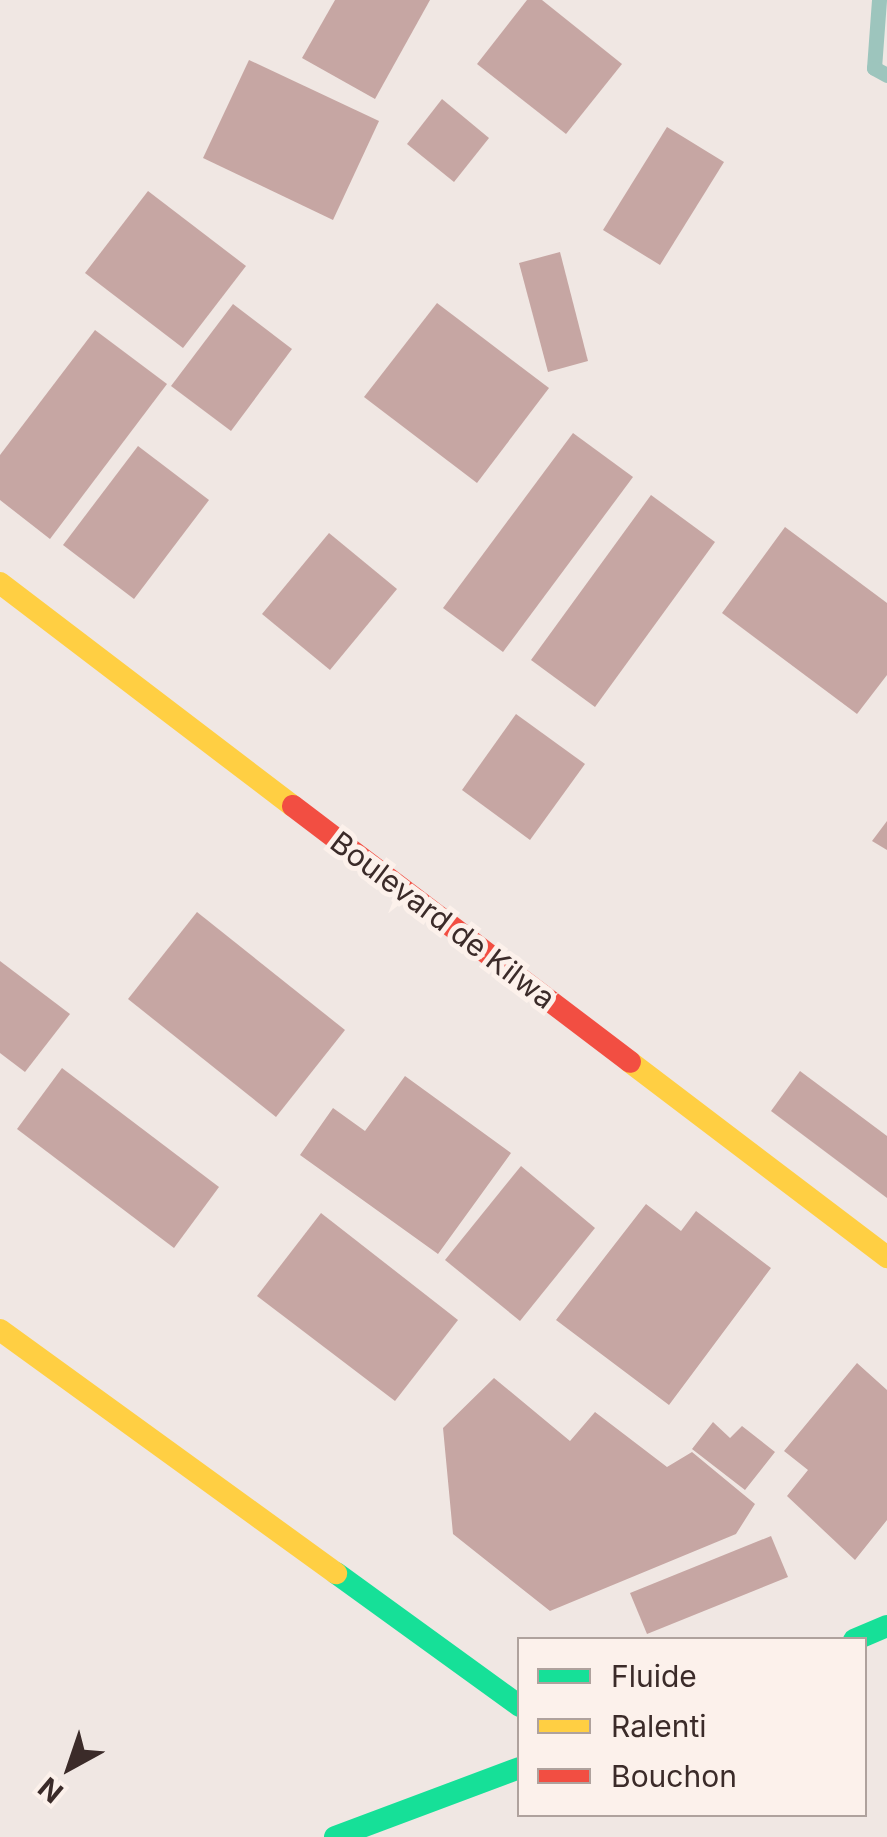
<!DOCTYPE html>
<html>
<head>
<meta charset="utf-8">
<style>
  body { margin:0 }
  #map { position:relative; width:887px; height:1837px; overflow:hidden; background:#f0e7e3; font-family:Inter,sans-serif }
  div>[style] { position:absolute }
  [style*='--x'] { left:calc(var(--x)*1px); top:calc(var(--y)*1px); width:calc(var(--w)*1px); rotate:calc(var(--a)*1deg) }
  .stream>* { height:15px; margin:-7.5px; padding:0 7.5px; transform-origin:7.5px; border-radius:7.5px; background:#9dc5bd }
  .building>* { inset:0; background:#c6a6a3 }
  .fast>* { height:22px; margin:-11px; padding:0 11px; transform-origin:11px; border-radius:11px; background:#16e098 }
  .slow>* { height:22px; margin:-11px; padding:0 11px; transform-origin:11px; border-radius:11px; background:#ffcf43 }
  .jam>* { height:22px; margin:-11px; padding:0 11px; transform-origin:11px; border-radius:11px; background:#f24e42 }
  span { translate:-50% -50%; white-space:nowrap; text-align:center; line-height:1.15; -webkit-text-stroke:10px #fcf1eb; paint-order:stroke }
  .street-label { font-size:30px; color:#3b2b29 }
  .legend { position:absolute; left:517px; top:1637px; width:350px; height:180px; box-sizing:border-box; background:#fcf1eb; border:2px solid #afa29d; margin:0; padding:12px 18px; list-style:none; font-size:30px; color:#3b2b29 }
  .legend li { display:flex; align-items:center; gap:20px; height:50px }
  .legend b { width:50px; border:2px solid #afa29d }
  .north { position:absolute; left:20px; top:1717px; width:100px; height:100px; -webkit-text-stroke:8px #fcf1eb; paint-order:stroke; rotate:220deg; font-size:28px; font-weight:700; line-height:40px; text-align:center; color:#3b2b29 }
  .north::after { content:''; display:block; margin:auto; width:35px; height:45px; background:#3b2b29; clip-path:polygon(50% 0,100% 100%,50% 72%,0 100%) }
</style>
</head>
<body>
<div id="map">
  <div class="stream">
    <i style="--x:879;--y:0;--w:68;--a:94.2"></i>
    <i style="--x:874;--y:68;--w:15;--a:28"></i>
  </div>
  <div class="building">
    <i style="clip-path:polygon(335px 0,430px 0,375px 99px,302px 58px)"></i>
    <i style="clip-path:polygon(527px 0,542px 0,622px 64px,566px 134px,477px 64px)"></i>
    <i style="clip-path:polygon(249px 60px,379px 121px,333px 220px,203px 158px)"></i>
    <i style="clip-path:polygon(442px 99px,489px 138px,454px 182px,407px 144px)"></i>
    <i style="clip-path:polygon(667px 127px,724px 162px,660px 265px,603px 230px)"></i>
    <i style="clip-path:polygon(148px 191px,246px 266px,183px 348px,85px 273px)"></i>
    <i style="clip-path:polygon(560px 252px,588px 361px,548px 372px,519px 263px)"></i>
    <i style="clip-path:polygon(437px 303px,549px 388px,477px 483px,364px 397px)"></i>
    <i style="clip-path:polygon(233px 304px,292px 349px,231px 431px,171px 386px)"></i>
    <i style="clip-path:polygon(95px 330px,167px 384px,50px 539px,0 500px,0 455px)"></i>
    <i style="clip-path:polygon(573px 433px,633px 477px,503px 652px,443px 608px)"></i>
    <i style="clip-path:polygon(138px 446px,209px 500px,134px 599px,63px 545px)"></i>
    <i style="clip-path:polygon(651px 495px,715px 542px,595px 707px,531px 660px)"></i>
    <i style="clip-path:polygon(785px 527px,887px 603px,887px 675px,857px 714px,722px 613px)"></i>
    <i style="clip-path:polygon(329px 533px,397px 589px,330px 670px,262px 614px)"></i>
    <i style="clip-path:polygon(516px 714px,585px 764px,530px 840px,462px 790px)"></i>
    <i style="clip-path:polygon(887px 821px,887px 850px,872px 841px)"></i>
    <i style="clip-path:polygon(197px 912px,345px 1030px,276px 1117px,128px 999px)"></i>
    <i style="clip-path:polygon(0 961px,70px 1014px,25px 1072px,0 1053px)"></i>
    <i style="clip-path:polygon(62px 1068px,219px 1187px,174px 1248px,17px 1129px)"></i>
    <i style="clip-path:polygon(800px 1071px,887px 1136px,887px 1198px,771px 1111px)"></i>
    <i style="clip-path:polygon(405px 1076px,511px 1153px,438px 1254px,300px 1155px,333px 1108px,365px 1131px)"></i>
    <i style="clip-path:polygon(521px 1166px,595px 1228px,520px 1321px,445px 1260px)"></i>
    <i style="clip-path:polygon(646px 1204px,681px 1231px,696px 1211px,771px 1268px,669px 1405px,556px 1320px)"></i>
    <i style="clip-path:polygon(321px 1213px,458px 1320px,395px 1401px,257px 1296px)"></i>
    <i style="clip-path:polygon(857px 1363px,887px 1390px,887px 1520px,855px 1560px,787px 1496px,808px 1470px,784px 1451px)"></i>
    <i style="clip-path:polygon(494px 1378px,570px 1441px,595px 1412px,667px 1467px,692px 1452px,755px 1504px,736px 1534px,550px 1611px,453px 1534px,443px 1428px)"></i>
    <i style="clip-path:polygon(713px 1422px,730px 1438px,742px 1426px,775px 1452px,745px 1490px,692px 1449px)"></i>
    <i style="clip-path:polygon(771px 1536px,788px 1577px,647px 1634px,630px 1593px)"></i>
  </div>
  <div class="fast">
    <i style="--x:336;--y:1573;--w:227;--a:35.9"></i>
    <i style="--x:854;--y:1640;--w:36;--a:-23"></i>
    <i style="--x:335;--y:1837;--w:197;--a:-20.5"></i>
  </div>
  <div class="slow">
    <i style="--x:0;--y:583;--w:368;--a:37.3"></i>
    <i style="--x:630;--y:1062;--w:323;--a:37.2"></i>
    <i style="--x:0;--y:1330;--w:415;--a:35.9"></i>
  </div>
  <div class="jam">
    <i style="--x:293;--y:806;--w:423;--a:37.2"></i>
  </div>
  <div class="street-label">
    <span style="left:443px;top:920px;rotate:37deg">Boulevard de Kilwa</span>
  </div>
  <ul class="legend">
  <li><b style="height:12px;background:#16e098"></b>Fluide</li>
  <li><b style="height:12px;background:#ffcf43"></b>Ralenti</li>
  <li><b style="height:12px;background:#f24e42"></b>Bouchon</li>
  </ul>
  <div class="north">N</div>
</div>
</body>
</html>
